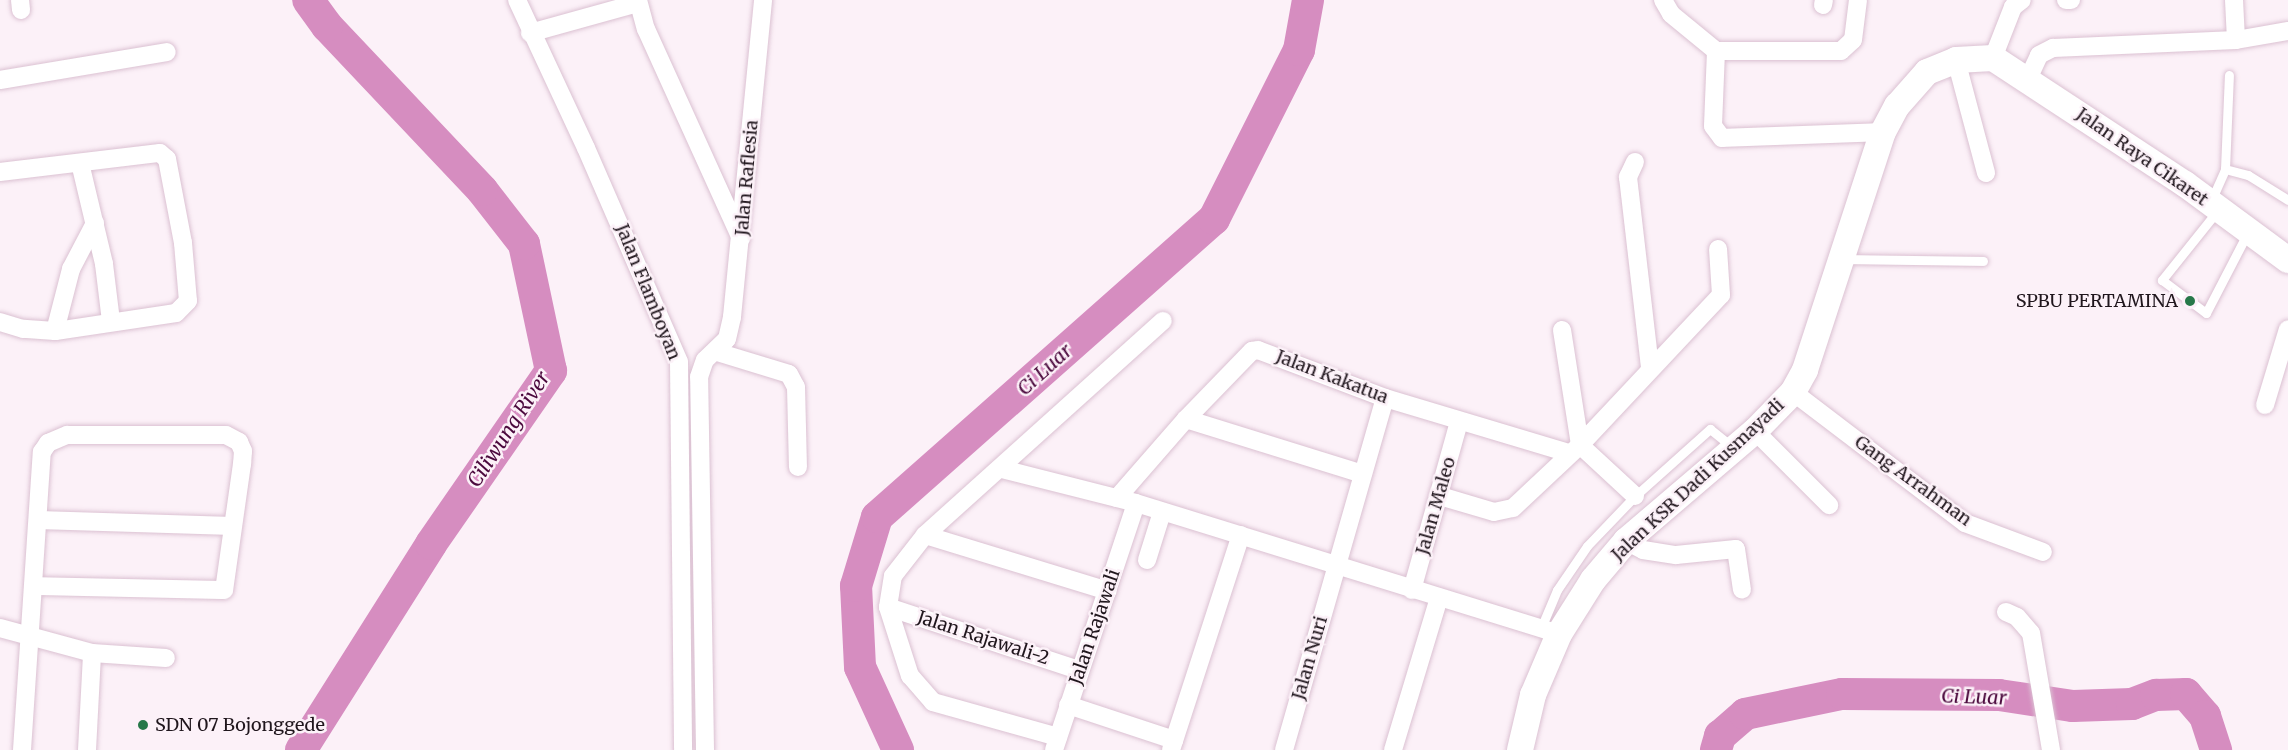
<!DOCTYPE html>
<html>
<head>
<meta charset="utf-8">
<style>
  body { margin:0 }
  #map { position:relative; width:2288px; height:750px; overflow:hidden; background:#fcf1f8; font-family:Merriweather,serif }
  div>[style] { position:absolute }
  [style*='--x'] { left:calc(var(--x)*1px); top:calc(var(--y)*1px); width:calc(var(--w)*1px); rotate:calc(var(--a)*1deg) }
  .river>* { height:32px; margin:-16px; padding:0 16px; transform-origin:16px; border-radius:16px; background:#d68dc0 }
  .roads { filter:drop-shadow(0 0 2px #dbc1d2) drop-shadow(0 0 2px #dbc1d2) }
  .service>* { height:9px; margin:-4.5px; padding:0 4.5px; transform-origin:4.5px; border-radius:4.5px; background:#fff }
  .minor>* { height:18px; margin:-9px; padding:0 9px; transform-origin:9px; border-radius:9px; background:#fff }
  .secondary>* { height:26px; margin:-13px; padding:0 13px; transform-origin:13px; border-radius:13px; background:#fff }
  .dots>* { width:16px; height:16px; translate:-50% -50%; box-sizing:border-box; border:3px solid #fcf1f8; border-radius:50% }
  span { translate:-50% -50%; white-space:nowrap; text-align:center; line-height:1.15; -webkit-text-stroke:5px #fcf1f8; paint-order:stroke }
  .street-label { font-size:18px; color:#20161d }
  .poi-label { font-size:18px; color:#20161d }
  .right { translate:-100% -50%; text-align:right }
  .left { translate:0 -50%; text-align:left }
  .water-label { font-size:20px; color:#4b093d; font-style:italic }
</style>
</head>
<body>
<div id="map">
  <div class="river">
    <i style="--x:301;--y:750;--w:244;--a:-57.7"></i>
    <i style="--x:431;--y:544;--w:211;--a:-55.3"></i>
    <i style="--x:551;--y:371;--w:130;--a:-102"></i>
    <i style="--x:524;--y:244;--w:68;--a:-127.9"></i>
    <i style="--x:482;--y:190;--w:226;--a:-133.4"></i>
    <i style="--x:327;--y:26;--w:32;--a:-126"></i>
    <i style="--x:898;--y:750;--w:91;--a:-114.6"></i>
    <i style="--x:860;--y:667;--w:81;--a:-92.8"></i>
    <i style="--x:856;--y:586;--w:72;--a:-73.1"></i>
    <i style="--x:877;--y:517;--w:450;--a:-41.5"></i>
    <i style="--x:1214;--y:219;--w:189;--a:-63.3"></i>
    <i style="--x:1299;--y:50;--w:51;--a:-79.8"></i>
    <i style="--x:1716;--y:750;--w:15;--a:-74"></i>
    <i style="--x:1720;--y:736;--w:33;--a:-41"></i>
    <i style="--x:1745;--y:714;--w:99;--a:-11.7"></i>
    <i style="--x:1842;--y:694;--w:157;--a:0.4"></i>
    <i style="--x:1999;--y:695;--w:75;--a:8.5"></i>
    <i style="--x:2073;--y:706;--w:59;--a:-1.9"></i>
    <i style="--x:2132;--y:704;--w:26;--a:-21"></i>
    <i style="--x:2156;--y:695;--w:30;--a:-2"></i>
    <i style="--x:2186;--y:694;--w:29;--a:49"></i>
    <i style="--x:2205;--y:716;--w:36;--a:72"></i>
  </div>
  <div class="roads">
    <div class="service">
      <i style="--x:2225;--y:169;--w:24;--a:15"></i>
      <i style="--x:2248;--y:175;--w:47;--a:32"></i>
      <i style="--x:2211;--y:201;--w:35;--a:-66"></i>
      <i style="--x:2225;--y:169;--w:94;--a:-87.6"></i>
      <i style="--x:2218;--y:210;--w:90;--a:128.7"></i>
      <i style="--x:2162;--y:280;--w:55;--a:36.9"></i>
      <i style="--x:2206;--y:313;--w:89;--a:-62.6"></i>
      <i style="--x:1844;--y:259;--w:139;--a:0.8"></i>
      <i style="--x:1541;--y:628;--w:41;--a:-67.2"></i>
      <i style="--x:1557;--y:590;--w:53;--a:-55.7"></i>
      <i style="--x:1587;--y:546;--w:69;--a:-46.2"></i>
      <i style="--x:1635;--y:496;--w:101;--a:-41.8"></i>
      <i style="--x:1710;--y:429;--w:28;--a:39"></i>
    </div>
    <div class="minor">
      <i style="--x:20;--y:0;--w:10;--a:84"></i>
      <i style="--x:517;--y:0;--w:163;--a:65"></i>
      <i style="--x:586;--y:148;--w:233;--a:66.5"></i>
      <i style="--x:679;--y:362;--w:388;--a:89.4"></i>
      <i style="--x:638;--y:0;--w:30;--a:75"></i>
      <i style="--x:646;--y:29;--w:230;--a:65.6"></i>
      <i style="--x:1663;--y:0;--w:16;--a:60"></i>
      <i style="--x:1671;--y:14;--w:58;--a:39.4"></i>
      <i style="--x:1716;--y:51;--w:75;--a:92.3"></i>
      <i style="--x:1713;--y:126;--w:15;--a:53"></i>
      <i style="--x:1722;--y:138;--w:161;--a:-2.1"></i>
      <i style="--x:2066;--y:0;--w:5;--a:0"></i>
      <i style="--x:2234;--y:0;--w:40;--a:87.1"></i>
      <i style="--x:1823;--y:5;--w:5;--a:-79"></i>
      <i style="--x:530;--y:33;--w:112;--a:-15.5"></i>
      <i style="--x:1716;--y:51;--w:125;--a:0"></i>
      <i style="--x:1841;--y:51;--w:16;--a:-43"></i>
      <i style="--x:1853;--y:40;--w:40;--a:-82.9"></i>
      <i style="--x:1993;--y:58;--w:55;--a:-68.6"></i>
      <i style="--x:2013;--y:7;--w:11;--a:-38"></i>
      <i style="--x:1956;--y:60;--w:117;--a:75.1"></i>
      <i style="--x:2028;--y:79;--w:26;--a:-65"></i>
      <i style="--x:2039;--y:55;--w:16;--a:-27"></i>
      <i style="--x:2053;--y:48;--w:183;--a:-2.5"></i>
      <i style="--x:2236;--y:40;--w:53;--a:-9.8"></i>
      <i style="--x:0;--y:80;--w:169;--a:-9.5"></i>
      <i style="--x:1635;--y:162;--w:17;--a:115"></i>
      <i style="--x:1628;--y:177;--w:192;--a:83.4"></i>
      <i style="--x:80;--y:163;--w:104;--a:76.6"></i>
      <i style="--x:104;--y:264;--w:57;--a:83"></i>
      <i style="--x:0;--y:172;--w:161;--a:-6.8"></i>
      <i style="--x:160;--y:153;--w:9;--a:41"></i>
      <i style="--x:167;--y:159;--w:86;--a:79.2"></i>
      <i style="--x:183;--y:243;--w:58;--a:85.1"></i>
      <i style="--x:188;--y:301;--w:17;--a:135"></i>
      <i style="--x:176;--y:313;--w:122;--a:171.5"></i>
      <i style="--x:55;--y:331;--w:32;--a:-176"></i>
      <i style="--x:23;--y:329;--w:24;--a:-163"></i>
      <i style="--x:1562;--y:330;--w:116;--a:81.1"></i>
      <i style="--x:1580;--y:445;--w:75;--a:42.8"></i>
      <i style="--x:55;--y:331;--w:64;--a:-75.5"></i>
      <i style="--x:71;--y:269;--w:52;--a:-62.4"></i>
      <i style="--x:717;--y:352;--w:75;--a:17"></i>
      <i style="--x:789;--y:374;--w:15;--a:62"></i>
      <i style="--x:796;--y:387;--w:80;--a:88.6"></i>
      <i style="--x:1793;--y:392;--w:216;--a:37.3"></i>
      <i style="--x:1965;--y:523;--w:83;--a:20.4"></i>
      <i style="--x:2265;--y:405;--w:79;--a:-73.2"></i>
      <i style="--x:1186;--y:419;--w:185;--a:17.3"></i>
      <i style="--x:1755;--y:431;--w:105;--a:45"></i>
      <i style="--x:1002;--y:469;--w:138;--a:14.2"></i>
      <i style="--x:1136;--y:503;--w:443;--a:17.2"></i>
      <i style="--x:1440;--y:496;--w:56;--a:16.5"></i>
      <i style="--x:1494;--y:512;--w:19;--a:-12"></i>
      <i style="--x:1513;--y:508;--w:92;--a:-43.2"></i>
      <i style="--x:1580;--y:445;--w:206;--a:-46.8"></i>
      <i style="--x:1721;--y:295;--w:46;--a:-93.7"></i>
      <i style="--x:1117;--y:498;--w:105;--a:-48.9"></i>
      <i style="--x:1186;--y:419;--w:95;--a:-45.9"></i>
      <i style="--x:1252;--y:351;--w:6;--a:-9"></i>
      <i style="--x:1258;--y:350;--w:136;--a:20.7"></i>
      <i style="--x:1385;--y:398;--w:191;--a:16.7"></i>
      <i style="--x:39;--y:520;--w:193;--a:1.8"></i>
      <i style="--x:925;--y:535;--w:191;--a:17"></i>
      <i style="--x:1626;--y:541;--w:19;--a:28"></i>
      <i style="--x:1643;--y:550;--w:33;--a:9"></i>
      <i style="--x:1676;--y:555;--w:60;--a:-5.7"></i>
      <i style="--x:1736;--y:549;--w:41;--a:81.7"></i>
      <i style="--x:1147;--y:560;--w:50;--a:-72.6"></i>
      <i style="--x:1412;--y:590;--w:174;--a:-74.4"></i>
      <i style="--x:888;--y:607;--w:201;--a:18.3"></i>
      <i style="--x:2006;--y:612;--w:12;--a:24"></i>
      <i style="--x:2017;--y:617;--w:21;--a:49"></i>
      <i style="--x:2031;--y:633;--w:119;--a:80.3"></i>
      <i style="--x:0;--y:628;--w:95;--a:15.2"></i>
      <i style="--x:92;--y:653;--w:74;--a:3.9"></i>
      <i style="--x:1068;--y:705;--w:112;--a:18.3"></i>
      <i style="--x:1058;--y:737;--w:130;--a:-164.4"></i>
      <i style="--x:933;--y:702;--w:35;--a:-131"></i>
      <i style="--x:910;--y:676;--w:72;--a:-107.7"></i>
      <i style="--x:888;--y:607;--w:31;--a:-81"></i>
      <i style="--x:893;--y:576;--w:52;--a:-52"></i>
      <i style="--x:925;--y:535;--w:320;--a:-42"></i>
      <i style="--x:22;--y:750;--w:299;--a:-86.2"></i>
      <i style="--x:42;--y:452;--w:11;--a:-56"></i>
      <i style="--x:48;--y:443;--w:21;--a:-23"></i>
      <i style="--x:67;--y:435;--w:159;--a:0"></i>
      <i style="--x:226;--y:435;--w:15;--a:28"></i>
      <i style="--x:239;--y:442;--w:10;--a:66"></i>
      <i style="--x:243;--y:451;--w:13;--a:94"></i>
      <i style="--x:242;--y:464;--w:127;--a:98.1"></i>
      <i style="--x:224;--y:590;--w:188;--a:-178.8"></i>
      <i style="--x:87;--y:750;--w:97;--a:-87"></i>
      <i style="--x:705;--y:750;--w:373;--a:-90.9"></i>
      <i style="--x:699;--y:377;--w:18;--a:-71"></i>
      <i style="--x:705;--y:360;--w:30;--a:-44"></i>
      <i style="--x:727;--y:339;--w:23;--a:-77"></i>
      <i style="--x:732;--y:317;--w:319;--a:-84.4"></i>
      <i style="--x:1054;--y:750;--w:260;--a:-71.6"></i>
      <i style="--x:1171;--y:750;--w:226;--a:-72"></i>
      <i style="--x:1284;--y:750;--w:366;--a:-74"></i>
      <i style="--x:1393;--y:750;--w:159;--a:-73.2"></i>
    </div>
    <div class="secondary">
      <i style="--x:1520;--y:750;--w:57;--a:-76.7"></i>
      <i style="--x:1533;--y:695;--w:66;--a:-66.9"></i>
      <i style="--x:1559;--y:634;--w:64;--a:-57.8"></i>
      <i style="--x:1593;--y:580;--w:51;--a:-49.8"></i>
      <i style="--x:1626;--y:541;--w:170;--a:-40.5"></i>
      <i style="--x:1755;--y:431;--w:54;--a:-45.7"></i>
      <i style="--x:1793;--y:392;--w:25;--a:-61"></i>
      <i style="--x:1805;--y:370;--w:250;--a:-71.9"></i>
      <i style="--x:1883;--y:132;--w:30;--a:-62"></i>
      <i style="--x:1897;--y:106;--w:45;--a:-48.6"></i>
      <i style="--x:1927;--y:72;--w:31;--a:-22"></i>
      <i style="--x:1956;--y:60;--w:37;--a:-3"></i>
      <i style="--x:1993;--y:58;--w:230;--a:33.3"></i>
      <i style="--x:2185;--y:184;--w:128;--a:36.4"></i>
    </div>
  </div>
  <div class="dots">
    <i style="left:2190px;top:301px;background:#267849"></i>
    <i style="left:143px;top:725px;background:#267849"></i>
  </div>
  <div class="street-label">
    <span style="left:2142px;top:157px;rotate:35deg">Jalan Raya Cikaret</span>
    <span style="left:747px;top:178px;rotate:-85deg">Jalan Raflesia</span>
    <span style="left:648px;top:292px;rotate:68deg">Jalan Flamboyan</span>
    <span style="left:1332px;top:377px;rotate:21deg">Jalan Kakatua</span>
    <span style="left:1698px;top:480px;rotate:-43deg">Jalan KSR Dadi Kusmayadi</span>
    <span style="left:1913px;top:481px;rotate:36deg">Gang Arrahman</span>
    <span style="left:1436px;top:506px;rotate:-74deg">Jalan Maleo</span>
    <span style="left:1095px;top:627px;rotate:-71deg">Jalan Rajawali</span>
    <span style="left:983px;top:638px;rotate:18deg">Jalan Rajawali-2</span>
    <span style="left:1310px;top:658px;rotate:-74deg">Jalan Nuri</span>
  </div>
  <div class="poi-label">
    <span class="right" style="left:2178px;top:301px">SPBU PERTAMINA</span>
    <span class="left" style="left:155px;top:725px">SDN 07 Bojonggede</span>
  </div>
  <div class="water-label">
    <span style="left:1044px;top:369px;rotate:-42deg">Ci Luar</span>
    <span style="left:508px;top:429px;rotate:-57deg">Ciliwung River</span>
    <span style="left:1974px;top:696px;rotate:2deg">Ci Luar</span>
  </div>
</div>
</body>
</html>
